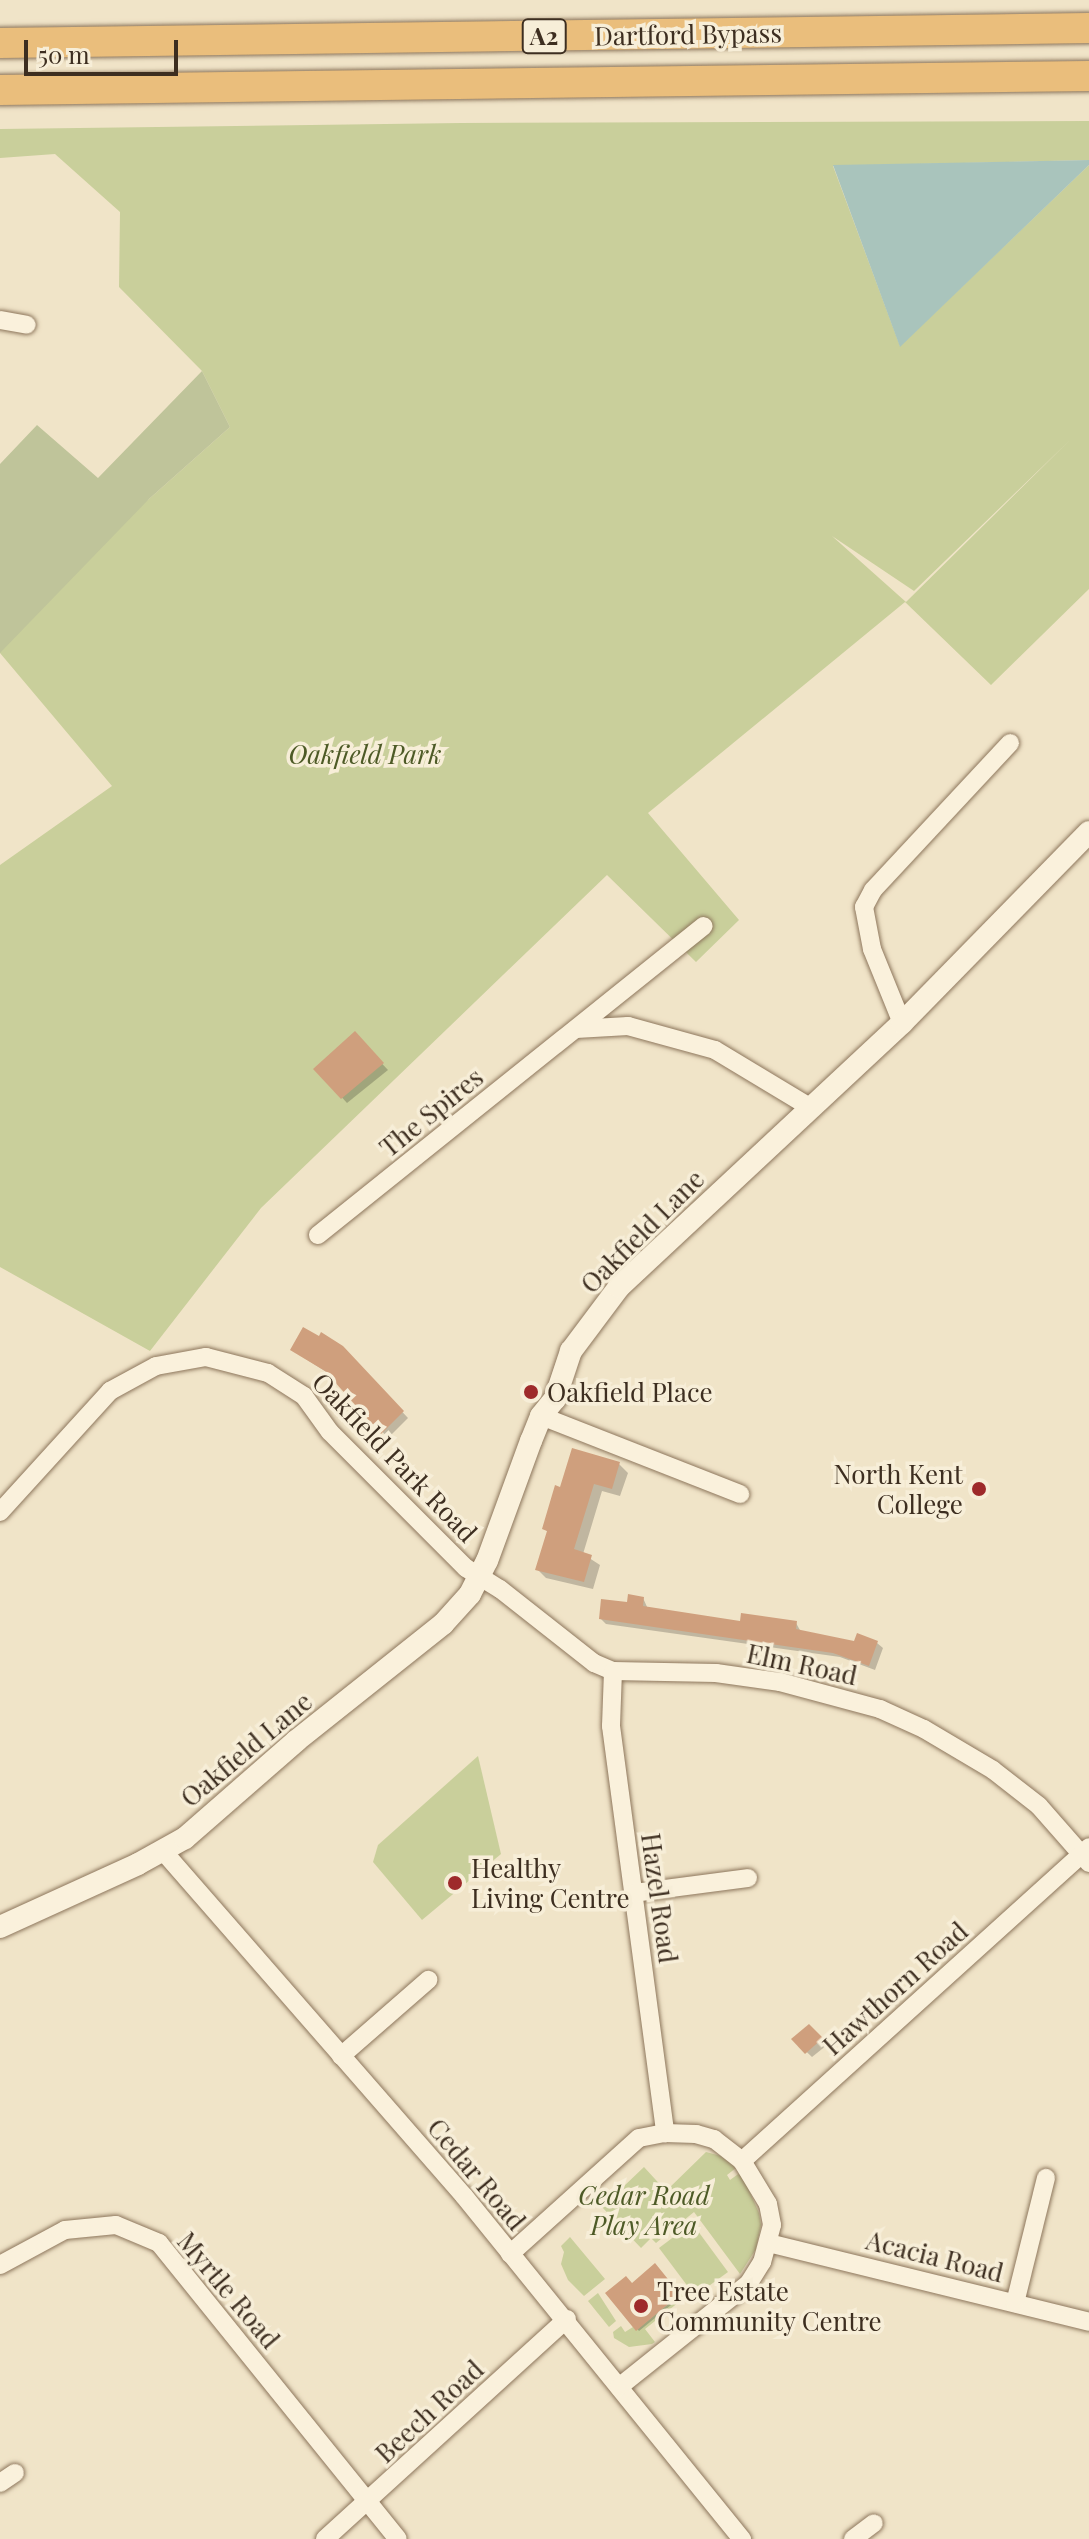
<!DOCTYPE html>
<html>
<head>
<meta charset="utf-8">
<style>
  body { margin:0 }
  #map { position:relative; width:1089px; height:2539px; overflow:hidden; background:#f0e4c8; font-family:"Playfair Display",serif }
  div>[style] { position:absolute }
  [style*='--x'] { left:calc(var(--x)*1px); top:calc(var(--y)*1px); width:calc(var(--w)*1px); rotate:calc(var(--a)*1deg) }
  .green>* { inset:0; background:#c9cf9b }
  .cemetery>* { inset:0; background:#bfc49a }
  .water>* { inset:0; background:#a9c4bc }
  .shadow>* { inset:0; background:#0003 }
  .building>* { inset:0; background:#cf9f7d }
  .roads { filter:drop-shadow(0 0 2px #8d765c) drop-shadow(0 0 2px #8d765c) }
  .minor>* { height:18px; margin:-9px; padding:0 9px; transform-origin:9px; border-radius:9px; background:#faf1dc }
  .tertiary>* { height:22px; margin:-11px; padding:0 11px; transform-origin:11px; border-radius:11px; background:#faf1dc }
  .trunk>* { height:30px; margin:-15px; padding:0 15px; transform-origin:15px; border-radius:15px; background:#eabe7c }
  .dots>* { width:22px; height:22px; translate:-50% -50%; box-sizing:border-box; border:4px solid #f7eed8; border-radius:50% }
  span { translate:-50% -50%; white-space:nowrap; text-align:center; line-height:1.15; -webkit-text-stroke:7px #f7eed8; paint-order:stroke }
  .shield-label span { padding:2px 6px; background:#f7eed8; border:2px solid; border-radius:6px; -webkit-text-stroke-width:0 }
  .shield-label { font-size:24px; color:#3d2e20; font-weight:700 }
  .street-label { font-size:26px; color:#3d2e20 }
  .park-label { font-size:26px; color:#4d5a26; font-style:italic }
  .poi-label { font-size:26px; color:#3d2e20 }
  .left { translate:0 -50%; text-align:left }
  .right { translate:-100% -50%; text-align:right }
  .scale { position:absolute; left:24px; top:40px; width:154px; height:36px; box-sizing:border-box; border:4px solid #3d2e20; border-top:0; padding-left:10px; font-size:24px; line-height:28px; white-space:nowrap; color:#3d2e20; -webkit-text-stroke:6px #f7eed8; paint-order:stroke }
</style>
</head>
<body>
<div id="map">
  <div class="green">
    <i style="clip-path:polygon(evenodd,1089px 121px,1089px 160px,833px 166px,900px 346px,1089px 165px,1089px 589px,991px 685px,905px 602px,648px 813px,739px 920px,696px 962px,607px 875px,261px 1208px,150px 1351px,0 1267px,0 865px,112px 786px,0 653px,0 602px,149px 499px,230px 427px,202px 371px,119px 287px,120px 212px,55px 154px,0 158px,0 129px,461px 123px,1089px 121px,1070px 440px,906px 602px,832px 536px,914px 591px,1070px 440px)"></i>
    <i style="clip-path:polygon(478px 1756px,501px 1854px,422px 1920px,373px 1862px,378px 1845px)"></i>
    <i style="clip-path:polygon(706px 2152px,721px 2156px,736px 2168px,727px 2175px,730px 2180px,741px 2172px,759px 2213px,761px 2225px,756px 2249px,740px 2274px,694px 2212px,656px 2243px,651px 2238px,641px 2248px,602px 2207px,644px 2167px,666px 2191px)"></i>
    <i style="clip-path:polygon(692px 2223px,728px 2272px,695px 2296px,659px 2248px)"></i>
    <i style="clip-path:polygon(570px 2237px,605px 2279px,584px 2296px,568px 2280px,561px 2264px,564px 2252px,561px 2246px)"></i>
    <i style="clip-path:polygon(686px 2290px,689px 2294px,645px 2329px,655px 2342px,652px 2344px,629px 2347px,614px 2338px,613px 2332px,621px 2326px,625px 2332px,633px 2327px,636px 2330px)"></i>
    <i style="clip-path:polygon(598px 2293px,616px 2321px,609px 2327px,588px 2301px)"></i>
  </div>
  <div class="cemetery">
    <i style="clip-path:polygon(202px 371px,230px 427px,149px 499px,0 653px,0 464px,37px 425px,98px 478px)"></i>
  </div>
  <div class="water">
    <i style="clip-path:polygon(1089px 160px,1089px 165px,900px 347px,833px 165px)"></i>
  </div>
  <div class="shadow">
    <i style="clip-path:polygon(354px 1034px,388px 1070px,347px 1103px,316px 1069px)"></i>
    <i style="clip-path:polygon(320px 1339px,342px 1348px,408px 1418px,388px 1438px,331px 1375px,292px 1350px)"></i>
    <i style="clip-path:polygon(619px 1464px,628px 1473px,620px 1496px,602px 1491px,583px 1554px,600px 1565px,593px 1589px,546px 1578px,538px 1570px,549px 1533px,544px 1528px,562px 1489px)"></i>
    <i style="clip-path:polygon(643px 1598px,648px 1609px,741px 1623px,796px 1623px,801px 1632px,855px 1644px,877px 1643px,883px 1648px,875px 1670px,840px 1657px,606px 1624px,601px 1619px)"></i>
    <i style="clip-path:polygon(809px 2026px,827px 2045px,812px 2057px,794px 2040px)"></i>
    <i style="clip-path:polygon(655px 2266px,681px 2297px,639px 2331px,608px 2294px,632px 2285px)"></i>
  </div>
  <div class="building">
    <i style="clip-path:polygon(355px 1031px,384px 1063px,341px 1099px,313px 1069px)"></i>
    <i style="clip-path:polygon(303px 1327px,319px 1336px,321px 1332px,343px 1346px,404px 1411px,381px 1434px,325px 1371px,290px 1350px)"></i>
    <i style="clip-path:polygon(572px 1448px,620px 1462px,612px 1489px,594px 1484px,574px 1549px,592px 1555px,584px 1582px,535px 1570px,547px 1531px,542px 1529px,555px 1485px,560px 1487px)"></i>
    <i style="clip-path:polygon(628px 1594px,644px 1597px,643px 1606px,740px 1621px,741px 1613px,797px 1621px,796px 1629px,854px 1641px,857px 1633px,878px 1641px,869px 1666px,833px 1653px,599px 1619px,601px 1599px,627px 1602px)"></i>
    <i style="clip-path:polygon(809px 2024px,823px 2038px,805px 2054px,791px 2039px)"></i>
    <i style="clip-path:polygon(655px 2263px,680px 2294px,636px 2331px,605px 2293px,626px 2276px,632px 2283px)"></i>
  </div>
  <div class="roads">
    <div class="minor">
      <i style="--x:0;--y:320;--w:27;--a:10"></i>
      <i style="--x:902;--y:1023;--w:80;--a:-112.1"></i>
      <i style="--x:872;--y:949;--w:43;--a:-100.8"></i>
      <i style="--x:864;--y:907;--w:19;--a:-62"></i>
      <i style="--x:873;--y:890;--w:201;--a:-47"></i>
      <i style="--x:576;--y:1029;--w:52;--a:-3.3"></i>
      <i style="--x:628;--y:1026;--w:90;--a:15.4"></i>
      <i style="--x:715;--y:1050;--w:112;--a:31.1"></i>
      <i style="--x:318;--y:1235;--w:494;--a:-38.7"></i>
      <i style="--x:541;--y:1416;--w:214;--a:21.4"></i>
      <i style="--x:0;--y:1512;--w:164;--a:-47.7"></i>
      <i style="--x:110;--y:1391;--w:52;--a:-28.5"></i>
      <i style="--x:156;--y:1366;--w:51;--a:-10.2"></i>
      <i style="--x:206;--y:1357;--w:64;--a:14.5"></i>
      <i style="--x:268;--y:1373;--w:43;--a:32.6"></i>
      <i style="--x:304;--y:1396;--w:44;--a:54.2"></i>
      <i style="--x:330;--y:1432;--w:192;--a:45"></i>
      <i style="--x:466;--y:1568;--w:40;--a:32"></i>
      <i style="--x:500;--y:1589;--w:120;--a:38.2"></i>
      <i style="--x:594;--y:1663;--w:21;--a:23"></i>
      <i style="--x:613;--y:1671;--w:103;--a:1.1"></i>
      <i style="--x:716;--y:1673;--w:65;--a:8"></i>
      <i style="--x:780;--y:1682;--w:104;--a:15.1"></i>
      <i style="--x:880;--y:1709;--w:48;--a:24.4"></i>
      <i style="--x:924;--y:1729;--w:80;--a:30.7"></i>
      <i style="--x:993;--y:1770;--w:58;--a:38"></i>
      <i style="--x:1039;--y:1806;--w:76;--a:48.7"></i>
      <i style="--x:613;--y:1671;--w:55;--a:92.1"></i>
      <i style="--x:611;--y:1726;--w:411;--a:82.4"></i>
      <i style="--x:163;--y:1851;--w:458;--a:48.9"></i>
      <i style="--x:464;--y:2196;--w:442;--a:51"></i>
      <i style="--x:634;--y:1893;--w:115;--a:-7.5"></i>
      <i style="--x:341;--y:2056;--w:116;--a:-41.1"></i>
      <i style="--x:742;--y:2161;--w:468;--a:-42.1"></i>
      <i style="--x:768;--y:2243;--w:331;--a:13.8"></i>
      <i style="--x:510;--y:2254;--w:173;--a:-42"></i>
      <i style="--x:639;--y:2138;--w:26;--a:-11"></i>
      <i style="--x:665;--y:2133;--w:31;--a:2"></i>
      <i style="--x:696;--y:2134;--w:19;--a:16"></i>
      <i style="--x:714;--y:2139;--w:36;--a:38"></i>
      <i style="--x:742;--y:2161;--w:50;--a:58.8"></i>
      <i style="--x:768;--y:2204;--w:21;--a:79"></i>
      <i style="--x:772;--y:2225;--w:38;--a:105"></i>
      <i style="--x:762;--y:2262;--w:26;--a:122"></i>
      <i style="--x:748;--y:2284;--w:165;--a:141.4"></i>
      <i style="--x:0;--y:2265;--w:74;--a:-28.3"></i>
      <i style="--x:65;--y:2230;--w:51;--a:-5.6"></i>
      <i style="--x:116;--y:2225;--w:47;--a:22.7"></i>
      <i style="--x:159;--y:2243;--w:380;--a:51.1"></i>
      <i style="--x:1015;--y:2303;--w:129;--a:-76.1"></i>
      <i style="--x:0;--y:2483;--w:18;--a:-34"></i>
      <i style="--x:325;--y:2539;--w:327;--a:-42.3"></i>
      <i style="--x:853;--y:2539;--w:26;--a:-37"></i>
    </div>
    <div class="tertiary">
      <i style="--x:0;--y:1927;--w:152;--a:-24.5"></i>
      <i style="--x:138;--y:1864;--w:54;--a:-29"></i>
      <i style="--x:185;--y:1838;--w:147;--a:-41.1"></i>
      <i style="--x:296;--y:1741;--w:188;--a:-38.5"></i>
      <i style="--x:443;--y:1624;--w:40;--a:-48"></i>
      <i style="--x:470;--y:1594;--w:37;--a:-63"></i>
      <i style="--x:487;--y:1561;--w:128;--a:-69.9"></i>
      <i style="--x:531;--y:1441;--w:27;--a:-68"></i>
      <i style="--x:541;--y:1416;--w:22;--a:-51"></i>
      <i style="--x:555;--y:1399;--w:51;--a:-71.6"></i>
      <i style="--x:571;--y:1351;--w:80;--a:-53.1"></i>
      <i style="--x:619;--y:1287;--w:387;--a:-43"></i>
      <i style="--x:902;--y:1023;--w:267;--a:-45.6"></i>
    </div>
    <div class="trunk">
      <i style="--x:0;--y:43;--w:1089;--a:-0.79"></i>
      <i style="--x:0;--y:90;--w:1089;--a:-0.74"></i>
    </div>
  </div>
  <div class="dots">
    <i style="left:531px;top:1392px;background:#9e2a2b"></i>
    <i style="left:979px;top:1489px;background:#9e2a2b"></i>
    <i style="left:455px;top:1883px;background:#9e2a2b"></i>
    <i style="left:641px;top:2306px;background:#9e2a2b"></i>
  </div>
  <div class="shield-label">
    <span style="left:544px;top:36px">A2</span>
  </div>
  <div class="street-label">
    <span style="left:688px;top:34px;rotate:-1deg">Dartford Bypass</span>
    <span style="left:431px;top:1112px;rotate:-39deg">The Spires</span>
    <span style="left:642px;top:1231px;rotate:-45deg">Oakfield Lane</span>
    <span style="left:395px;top:1457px;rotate:46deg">Oakfield Park Road</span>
    <span style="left:802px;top:1664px;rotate:12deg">Elm Road</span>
    <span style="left:246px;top:1749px;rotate:-40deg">Oakfield Lane</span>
    <span style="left:660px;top:1898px;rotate:82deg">Hazel Road</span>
    <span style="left:895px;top:1988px;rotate:-42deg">Hawthorn Road</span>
    <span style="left:477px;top:2174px;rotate:50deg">Cedar Road</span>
    <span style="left:935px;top:2256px;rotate:14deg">Acacia Road</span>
    <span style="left:229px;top:2290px;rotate:50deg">Myrtle Road</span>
    <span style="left:429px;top:2411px;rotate:-43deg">Beech Road</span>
  </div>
  <div class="park-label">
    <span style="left:365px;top:754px">Oakfield Park</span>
    <span style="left:644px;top:2210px">Cedar Road<br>Play Area</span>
  </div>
  <div class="poi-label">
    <span class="left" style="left:547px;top:1392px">Oakfield Place</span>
    <span class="right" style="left:963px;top:1489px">North Kent<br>College</span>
    <span class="left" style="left:471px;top:1883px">Healthy<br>Living Centre</span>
    <span class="left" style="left:657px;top:2306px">Tree Estate<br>Community Centre</span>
  </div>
  <div class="scale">50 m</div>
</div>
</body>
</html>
